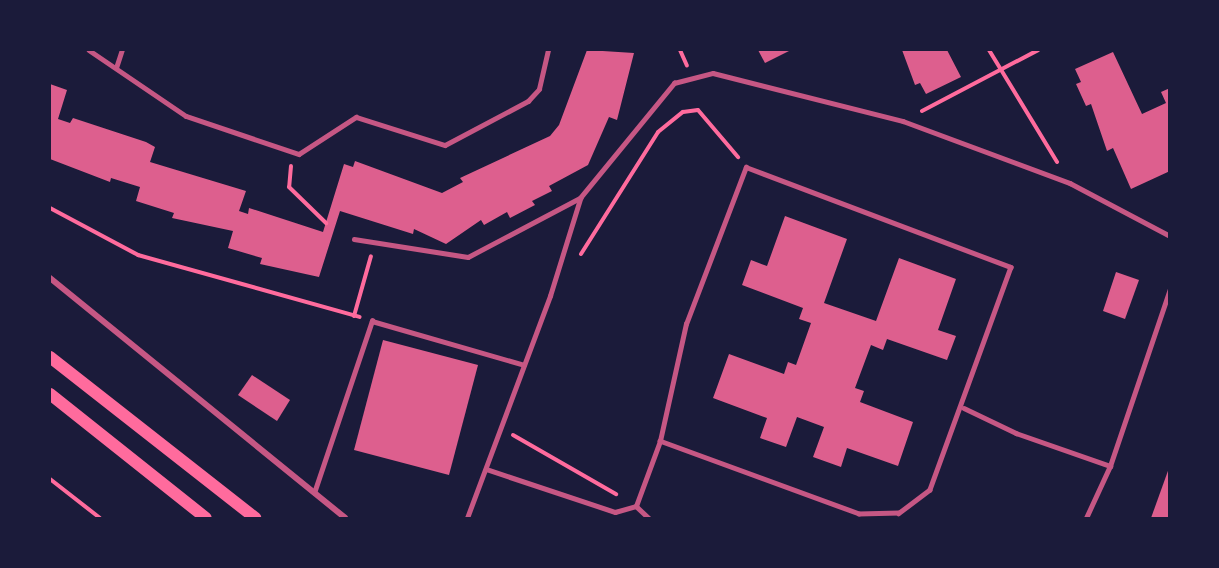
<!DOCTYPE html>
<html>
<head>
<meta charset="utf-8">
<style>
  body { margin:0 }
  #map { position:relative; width:1219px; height:568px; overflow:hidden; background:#1b1b3a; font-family:"Noto Sans",sans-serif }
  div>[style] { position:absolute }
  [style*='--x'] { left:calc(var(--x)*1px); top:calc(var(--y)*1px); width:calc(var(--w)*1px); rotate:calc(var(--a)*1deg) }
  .building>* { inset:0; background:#dd5f8e }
  .path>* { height:4px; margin:-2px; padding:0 2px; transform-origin:2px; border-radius:2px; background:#ff6b9d }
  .service>* { height:4.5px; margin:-2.25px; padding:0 2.25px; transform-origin:2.25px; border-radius:2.25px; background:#c65784 }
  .minor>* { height:6px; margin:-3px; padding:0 3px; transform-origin:3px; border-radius:3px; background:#c65784 }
  .secondary>* { height:12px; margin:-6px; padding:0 6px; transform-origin:6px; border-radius:6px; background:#ff6b9d }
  span { translate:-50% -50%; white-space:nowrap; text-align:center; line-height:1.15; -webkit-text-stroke:4.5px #1b1b3a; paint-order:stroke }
  .frame { position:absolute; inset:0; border:51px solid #1b1b3a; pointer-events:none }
</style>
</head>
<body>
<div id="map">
  <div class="building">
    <i style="clip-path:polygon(587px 50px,634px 53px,617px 120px,609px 117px,588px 165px,549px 186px,552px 191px,532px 201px,535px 205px,510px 218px,507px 212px,484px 225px,481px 220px,446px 244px,414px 229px,413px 234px,340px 211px,319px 277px,260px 264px,262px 258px,228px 248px,233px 231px,172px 218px,174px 213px,136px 201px,140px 187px,111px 178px,110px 182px,50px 159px,50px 84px,67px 90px,58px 119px,70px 123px,73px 118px,146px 142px,155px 147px,150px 162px,246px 191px,239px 211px,248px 214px,249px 208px,323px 232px,344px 164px,353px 167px,355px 161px,442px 193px,463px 182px,460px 178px,550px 136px,559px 125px)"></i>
    <i style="clip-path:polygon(758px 50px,791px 50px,765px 63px)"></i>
    <i style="clip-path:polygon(902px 50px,947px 50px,961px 77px,926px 94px,920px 83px,915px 85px)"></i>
    <i style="clip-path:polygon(1113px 52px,1142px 114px,1166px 103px,1161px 92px,1170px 88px,1170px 171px,1131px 189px,1113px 148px,1107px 151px,1091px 104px,1086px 106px,1076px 84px,1081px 82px,1075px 69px)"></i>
    <i style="clip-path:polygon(785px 216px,847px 239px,824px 303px,876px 321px,899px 258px,956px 279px,938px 330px,956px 336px,947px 360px,887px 339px,883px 350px,871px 345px,855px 388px,864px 391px,860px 402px,913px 422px,898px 466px,847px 448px,841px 467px,813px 457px,824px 427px,797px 417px,786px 447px,760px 438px,767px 418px,713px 398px,729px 354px,784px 374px,788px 362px,796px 365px,811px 323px,799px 319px,803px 308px,742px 285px,751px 260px,767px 266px)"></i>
    <i style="clip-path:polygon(1116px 272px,1139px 280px,1125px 319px,1103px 311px)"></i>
    <i style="clip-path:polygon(383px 340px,478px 365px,449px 475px,354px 450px)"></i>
    <i style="clip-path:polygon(252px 375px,290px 400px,277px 421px,238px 395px)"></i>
    <i style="clip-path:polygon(1169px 468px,1170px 518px,1151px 518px)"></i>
  </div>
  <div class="path">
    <i style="--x:680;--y:50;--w:17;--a:66"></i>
    <i style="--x:989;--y:50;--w:131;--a:58.7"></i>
    <i style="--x:922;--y:111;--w:131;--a:-27.7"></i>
    <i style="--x:291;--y:166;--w:21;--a:95"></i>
    <i style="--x:289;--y:187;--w:52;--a:44.2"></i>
    <i style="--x:50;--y:208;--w:100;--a:28.1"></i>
    <i style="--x:138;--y:255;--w:230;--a:15.6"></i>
    <i style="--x:581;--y:254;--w:144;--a:-57.7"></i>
    <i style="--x:658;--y:132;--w:32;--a:-39"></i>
    <i style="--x:683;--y:112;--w:15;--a:-8"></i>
    <i style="--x:698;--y:110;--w:62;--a:49.6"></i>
    <i style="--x:354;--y:316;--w:62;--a:-74.2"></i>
    <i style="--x:513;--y:435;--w:119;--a:29.8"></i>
    <i style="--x:50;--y:479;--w:63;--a:38"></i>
  </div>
  <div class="service">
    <i style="--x:89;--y:50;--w:117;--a:34.2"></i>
    <i style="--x:186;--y:116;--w:119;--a:18.6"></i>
    <i style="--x:299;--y:154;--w:68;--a:-33"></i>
    <i style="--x:356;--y:117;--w:93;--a:17.5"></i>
    <i style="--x:445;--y:145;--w:94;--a:-27.9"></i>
    <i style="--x:528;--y:101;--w:16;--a:-47"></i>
    <i style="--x:539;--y:89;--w:40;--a:-77"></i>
    <i style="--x:116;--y:68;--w:19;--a:-72"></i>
    <i style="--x:746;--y:167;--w:283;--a:20.7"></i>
    <i style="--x:1011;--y:267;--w:237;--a:110"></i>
    <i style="--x:930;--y:490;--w:39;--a:143"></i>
    <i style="--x:899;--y:513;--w:40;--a:178.6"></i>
    <i style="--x:859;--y:514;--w:212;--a:-159.9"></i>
    <i style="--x:660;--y:441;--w:120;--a:-77.5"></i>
    <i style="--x:686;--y:324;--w:168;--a:-69.1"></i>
    <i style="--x:354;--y:239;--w:115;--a:9"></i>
    <i style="--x:468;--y:257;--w:127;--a:-27.8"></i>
    <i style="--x:580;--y:198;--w:149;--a:-50.7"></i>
    <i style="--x:674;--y:83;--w:40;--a:-14.4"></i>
    <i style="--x:713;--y:73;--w:196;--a:14.2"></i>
    <i style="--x:903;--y:121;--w:178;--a:20.4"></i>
    <i style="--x:1070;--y:183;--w:113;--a:27.9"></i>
    <i style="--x:964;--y:408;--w:58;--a:25.7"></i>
    <i style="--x:1016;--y:433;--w:100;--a:19.3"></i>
    <i style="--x:486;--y:469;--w:136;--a:18.4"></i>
    <i style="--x:615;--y:512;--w:22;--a:-16"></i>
    <i style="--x:636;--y:506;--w:18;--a:43"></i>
    <i style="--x:314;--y:493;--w:182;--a:-71.4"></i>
    <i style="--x:372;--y:321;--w:158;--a:16.1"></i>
    <i style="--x:636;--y:506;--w:69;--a:-69.7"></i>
    <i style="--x:467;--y:518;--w:237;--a:-69.5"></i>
    <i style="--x:550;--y:296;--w:102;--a:-72.8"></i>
    <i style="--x:1086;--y:518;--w:57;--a:-65.2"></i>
    <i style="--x:1110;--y:466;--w:187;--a:-71.3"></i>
  </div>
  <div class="minor">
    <i style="--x:50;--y:278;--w:380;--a:39.1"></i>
  </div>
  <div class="secondary">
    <i style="--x:50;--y:357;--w:261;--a:38.1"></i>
    <i style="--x:50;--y:394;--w:199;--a:38.5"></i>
  </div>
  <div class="frame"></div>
</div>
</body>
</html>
